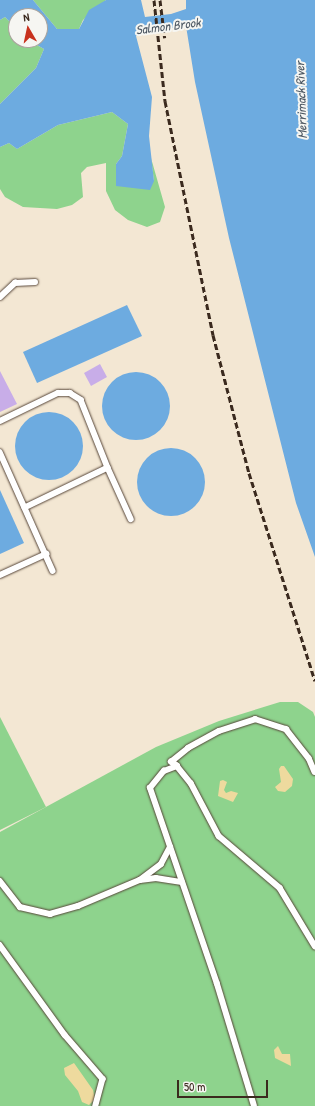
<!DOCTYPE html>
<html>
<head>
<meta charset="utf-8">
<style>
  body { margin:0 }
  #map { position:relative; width:315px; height:1106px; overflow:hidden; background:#f3e7d3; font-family:"Patrick Hand",sans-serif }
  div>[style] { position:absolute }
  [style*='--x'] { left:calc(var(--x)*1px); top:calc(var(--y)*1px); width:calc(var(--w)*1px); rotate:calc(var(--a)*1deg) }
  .green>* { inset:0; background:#8ed38d }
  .sand>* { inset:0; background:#eeda9e }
  .water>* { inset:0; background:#6dabe0 }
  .round { border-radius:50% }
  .building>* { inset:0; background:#c8ade8 }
  .roads { filter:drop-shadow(0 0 1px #574639) drop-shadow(0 0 1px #574639) }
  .lane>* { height:5.5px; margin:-2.75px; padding:0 2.75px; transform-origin:2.75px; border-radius:2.75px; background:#fff }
  .rail>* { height:3px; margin-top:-1.5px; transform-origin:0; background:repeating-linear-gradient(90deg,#3b2a1e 0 6px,transparent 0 9px) }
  span { translate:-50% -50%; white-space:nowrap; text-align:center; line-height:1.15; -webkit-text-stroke:4px #f6f6f2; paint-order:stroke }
  .water-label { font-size:13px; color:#4c5762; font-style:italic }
  .north { position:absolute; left:8px; top:8px; width:40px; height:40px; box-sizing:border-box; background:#f6f6f2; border:1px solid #aba49d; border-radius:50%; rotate:351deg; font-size:11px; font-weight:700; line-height:16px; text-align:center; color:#3b2a1e }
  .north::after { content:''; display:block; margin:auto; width:14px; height:18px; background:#c8321e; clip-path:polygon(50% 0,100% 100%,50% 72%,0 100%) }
  .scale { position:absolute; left:177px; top:1080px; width:91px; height:18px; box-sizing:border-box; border:2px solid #3b2a1e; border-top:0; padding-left:5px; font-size:12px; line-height:14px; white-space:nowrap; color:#3b2a1e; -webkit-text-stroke:3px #f6f6f2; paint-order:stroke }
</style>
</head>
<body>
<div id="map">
  <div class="green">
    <i style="clip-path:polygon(33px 0,106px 0,83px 20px,79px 29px,57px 29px)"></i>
    <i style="clip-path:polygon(5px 17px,16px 28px,16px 40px,28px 40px,44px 49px,36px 68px,0 104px,0 20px)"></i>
    <i style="clip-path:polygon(112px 112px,128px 124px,122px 156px,116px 164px,154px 181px,151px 158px,165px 207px,160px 222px,147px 227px,128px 220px,115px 210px,106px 191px,106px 163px,87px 167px,81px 173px,83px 197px,72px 205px,57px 209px,23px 207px,5px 197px,0 189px,0 147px,9px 143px,17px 149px,58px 125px)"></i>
    <i style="clip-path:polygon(280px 702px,298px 702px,313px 712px,315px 717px,315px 1106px,0 1106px,0 832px,156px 747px,219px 721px)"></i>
    <i style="clip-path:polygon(0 717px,46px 807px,0 830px)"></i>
  </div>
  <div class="sand">
    <i style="clip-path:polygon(281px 766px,284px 766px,293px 779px,292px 786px,285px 792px,278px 791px,275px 787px,281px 782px,279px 769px)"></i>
    <i style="clip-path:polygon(223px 780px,227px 782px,224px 790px,226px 793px,231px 791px,238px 793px,233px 802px,218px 796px,220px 781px)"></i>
    <i style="clip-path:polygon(278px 1046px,282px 1054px,290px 1054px,291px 1066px,275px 1058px,274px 1050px)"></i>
    <i style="clip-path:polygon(74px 1063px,93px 1090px,95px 1099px,89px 1105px,82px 1102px,78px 1091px,65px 1075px,64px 1068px)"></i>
  </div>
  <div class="water">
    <i style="clip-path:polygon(0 0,33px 0,57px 29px,79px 29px,89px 10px,106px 0,141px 0,145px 17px,171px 14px,186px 9px,186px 0,315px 0,315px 557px,296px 503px,229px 238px,195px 82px,186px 26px,139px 33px,136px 36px,152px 97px,149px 136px,154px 181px,150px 190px,116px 186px,116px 164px,122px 156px,128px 124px,112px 112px,58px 125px,17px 149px,9px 143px,0 147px,0 104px,36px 68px,44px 49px,28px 40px,40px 40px,40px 16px,16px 16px,16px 28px,5px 17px,0 20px)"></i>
    <i style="clip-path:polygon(127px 305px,142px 336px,37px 383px,23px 352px)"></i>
    <i class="round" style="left:102px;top:372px;width:68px;height:68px"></i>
    <i class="round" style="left:15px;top:412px;width:68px;height:68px"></i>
    <i class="round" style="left:137px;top:448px;width:68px;height:68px"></i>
    <i style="clip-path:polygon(0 490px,24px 543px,0 554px)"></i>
  </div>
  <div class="building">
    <i style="clip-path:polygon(100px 364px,107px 377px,91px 386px,84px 373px)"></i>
    <i style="clip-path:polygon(0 371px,17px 404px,0 412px)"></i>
  </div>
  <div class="roads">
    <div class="lane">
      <i style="--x:0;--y:297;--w:21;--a:-43"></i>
      <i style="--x:15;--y:283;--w:20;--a:-3"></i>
      <i style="--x:0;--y:421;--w:64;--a:-25.8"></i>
      <i style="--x:58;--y:393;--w:12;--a:0"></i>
      <i style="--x:70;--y:393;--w:13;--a:32"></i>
      <i style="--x:81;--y:400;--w:73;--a:68.3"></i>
      <i style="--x:108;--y:468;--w:92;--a:154.3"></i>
      <i style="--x:0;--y:452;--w:130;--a:66"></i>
      <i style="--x:108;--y:468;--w:56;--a:65.7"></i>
      <i style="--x:0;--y:575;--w:51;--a:-24.5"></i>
      <i style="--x:177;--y:766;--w:7;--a:-146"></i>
      <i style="--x:171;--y:762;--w:22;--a:-39"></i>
      <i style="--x:188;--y:748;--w:35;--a:-29"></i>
      <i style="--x:219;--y:731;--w:38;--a:-18"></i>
      <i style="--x:255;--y:719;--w:33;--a:18"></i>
      <i style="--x:286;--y:729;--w:37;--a:52"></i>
      <i style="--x:309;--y:758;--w:15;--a:67"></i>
      <i style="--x:140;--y:880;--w:16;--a:-7"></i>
      <i style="--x:156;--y:878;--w:26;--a:9"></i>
      <i style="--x:0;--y:881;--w:33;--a:52"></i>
      <i style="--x:20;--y:907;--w:31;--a:13"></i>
      <i style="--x:50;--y:914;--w:29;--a:-16"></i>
      <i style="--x:78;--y:906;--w:67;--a:-22.8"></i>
      <i style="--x:140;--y:880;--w:26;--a:-37"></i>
      <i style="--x:161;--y:864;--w:19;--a:-62"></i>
      <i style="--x:0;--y:945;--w:111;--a:54.2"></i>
      <i style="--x:65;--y:1035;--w:58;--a:49.2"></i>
      <i style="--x:103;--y:1079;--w:28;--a:105"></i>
      <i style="--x:254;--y:1106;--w:127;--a:-106.9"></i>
      <i style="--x:217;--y:984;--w:207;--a:-108.9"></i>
      <i style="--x:150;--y:788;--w:22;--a:-51"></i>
      <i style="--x:164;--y:771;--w:14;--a:-21"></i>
      <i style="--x:177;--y:766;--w:22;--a:51"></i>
      <i style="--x:191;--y:783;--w:60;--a:62.2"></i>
      <i style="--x:219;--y:836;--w:80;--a:40.4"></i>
      <i style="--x:280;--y:888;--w:68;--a:58.9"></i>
    </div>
  </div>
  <div class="rail">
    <i style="--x:154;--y:0;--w:102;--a:83.8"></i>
    <i style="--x:165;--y:101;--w:239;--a:78.4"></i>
    <i style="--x:213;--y:335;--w:143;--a:75.4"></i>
    <i style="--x:249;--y:473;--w:218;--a:72.4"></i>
    <i style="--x:160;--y:0;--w:38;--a:83"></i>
  </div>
  <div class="water-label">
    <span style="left:168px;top:26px;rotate:-7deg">Salmon Brook</span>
    <span style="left:301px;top:100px;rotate:-92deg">Merrimack River</span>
  </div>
  <div class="north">N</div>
  <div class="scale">50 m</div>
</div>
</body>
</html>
